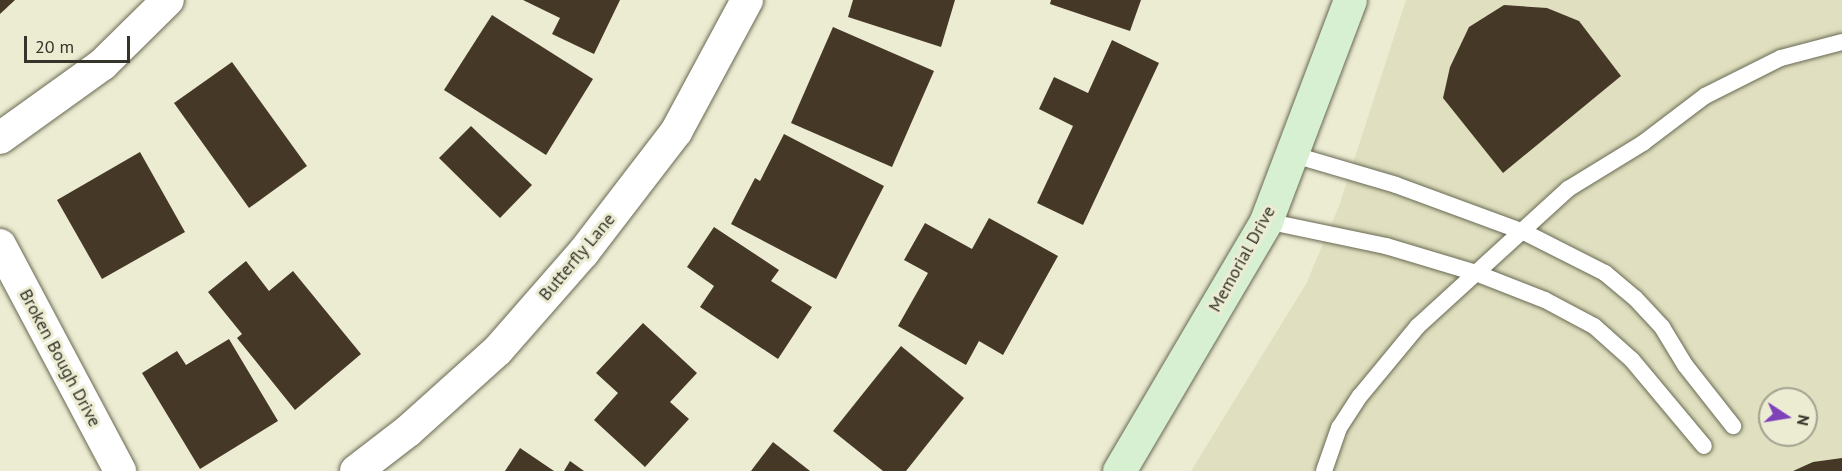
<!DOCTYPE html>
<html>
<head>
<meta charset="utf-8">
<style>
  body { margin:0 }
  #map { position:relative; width:1842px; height:471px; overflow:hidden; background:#ececd3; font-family:"PT Sans",sans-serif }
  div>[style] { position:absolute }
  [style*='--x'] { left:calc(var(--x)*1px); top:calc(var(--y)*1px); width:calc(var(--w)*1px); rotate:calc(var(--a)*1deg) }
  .built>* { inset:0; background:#e0e0c0 }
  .building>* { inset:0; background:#453827 }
  .roads { filter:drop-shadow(0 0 2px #696953) drop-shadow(0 0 2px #696953) }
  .service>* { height:16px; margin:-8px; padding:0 8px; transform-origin:8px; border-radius:8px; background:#fff }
  .minor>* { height:32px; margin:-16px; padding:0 16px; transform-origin:16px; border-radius:16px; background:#fff }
  .secondary>* { height:33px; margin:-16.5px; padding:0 16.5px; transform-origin:16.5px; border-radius:16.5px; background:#d7f0d1 }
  span { translate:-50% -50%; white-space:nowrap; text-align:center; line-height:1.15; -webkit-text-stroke:6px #ececd3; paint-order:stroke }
  .street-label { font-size:18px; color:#34342b }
  .north { position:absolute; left:1758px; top:387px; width:60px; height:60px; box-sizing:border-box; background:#ececd3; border:2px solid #a2a290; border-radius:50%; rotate:102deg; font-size:16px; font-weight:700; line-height:24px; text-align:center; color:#34342b }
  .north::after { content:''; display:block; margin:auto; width:21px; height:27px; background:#7f43b9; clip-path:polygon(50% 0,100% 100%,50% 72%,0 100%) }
  .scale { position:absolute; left:24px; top:36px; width:106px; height:27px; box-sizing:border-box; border:3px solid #34342b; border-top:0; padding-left:8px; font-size:18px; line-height:21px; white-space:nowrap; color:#34342b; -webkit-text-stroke:4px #ececd3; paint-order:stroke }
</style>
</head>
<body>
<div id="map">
  <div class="built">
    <i style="clip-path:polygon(evenodd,1406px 0,1842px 0,1842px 471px,1191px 471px,1306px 284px,1339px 206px,1406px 0,1770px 399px,1806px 399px,1806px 435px,1770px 435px,1770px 399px)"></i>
  </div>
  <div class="building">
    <i style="clip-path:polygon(0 0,15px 0,0 14px)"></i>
    <i style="clip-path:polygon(523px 0,620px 0,594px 54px,552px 34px,560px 18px)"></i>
    <i style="clip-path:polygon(853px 0,955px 0,941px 47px,848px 17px)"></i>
    <i style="clip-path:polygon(1051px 0,1141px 0,1130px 31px,1050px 4px)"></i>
    <i style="clip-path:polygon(1504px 5px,1547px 8px,1579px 21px,1621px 76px,1503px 173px,1443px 98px,1450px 67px,1469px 27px)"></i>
    <i style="clip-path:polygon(492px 15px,593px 79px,546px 155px,444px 90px)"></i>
    <i style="clip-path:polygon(833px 27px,934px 71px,892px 167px,791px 123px)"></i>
    <i style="clip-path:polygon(1112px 40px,1159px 63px,1083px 225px,1037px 203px,1073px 126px,1039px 109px,1054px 77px,1088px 93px)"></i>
    <i style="clip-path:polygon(232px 62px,307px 166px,249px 208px,174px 103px)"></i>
    <i style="clip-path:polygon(471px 126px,532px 185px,500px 218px,439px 158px)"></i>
    <i style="clip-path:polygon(784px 134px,884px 186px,836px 279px,731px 224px,755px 178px,760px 181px)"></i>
    <i style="clip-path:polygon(140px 152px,185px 232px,102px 279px,57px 200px)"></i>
    <i style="clip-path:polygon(989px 218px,1058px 256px,1003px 355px,979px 341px,966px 365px,898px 326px,928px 273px,904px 260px,925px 223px,972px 249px)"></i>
    <i style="clip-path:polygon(714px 227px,779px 270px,771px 281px,812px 307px,778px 359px,700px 307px,714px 286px,687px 267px)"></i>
    <i style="clip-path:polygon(246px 261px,269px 291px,293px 271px,361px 354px,295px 410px,237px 338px,242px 334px,208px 292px)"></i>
    <i style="clip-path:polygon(643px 323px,697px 373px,670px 402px,689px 419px,645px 467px,594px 420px,618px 393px,596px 373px)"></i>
    <i style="clip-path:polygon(229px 339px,278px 421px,200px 469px,142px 373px,177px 351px,186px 365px)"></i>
    <i style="clip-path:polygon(901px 346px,964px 398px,906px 471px,883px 471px,833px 431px)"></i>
    <i style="clip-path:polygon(773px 442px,810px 471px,751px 471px)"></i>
    <i style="clip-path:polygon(520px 448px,554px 471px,505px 471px)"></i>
    <i style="clip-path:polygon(1842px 458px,1842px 471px,1793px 471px,1813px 462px)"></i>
    <i style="clip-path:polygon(570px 461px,584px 471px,564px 471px)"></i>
  </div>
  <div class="roads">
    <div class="service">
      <i style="--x:1291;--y:154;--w:109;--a:16.4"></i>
      <i style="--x:1396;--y:185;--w:136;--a:20.2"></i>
      <i style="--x:1524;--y:232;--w:91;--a:26.8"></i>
      <i style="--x:1605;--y:273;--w:39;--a:40"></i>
      <i style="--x:1635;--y:298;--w:40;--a:47"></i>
      <i style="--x:1662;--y:327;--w:44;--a:58.8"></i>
      <i style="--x:1685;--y:365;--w:78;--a:51.8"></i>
      <i style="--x:1266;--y:221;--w:123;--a:11.8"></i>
      <i style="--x:1386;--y:246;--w:94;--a:16.7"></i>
      <i style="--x:1476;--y:273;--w:74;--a:21.4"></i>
      <i style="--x:1545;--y:300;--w:55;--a:28"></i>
      <i style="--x:1594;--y:326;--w:51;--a:41.8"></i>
      <i style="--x:1632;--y:360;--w:112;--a:50.1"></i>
      <i style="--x:1324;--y:471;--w:46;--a:-70.8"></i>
      <i style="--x:1339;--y:428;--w:38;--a:-57"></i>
      <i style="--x:1360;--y:396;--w:91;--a:-50.4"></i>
      <i style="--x:1418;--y:326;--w:203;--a:-42.4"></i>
      <i style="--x:1568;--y:189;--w:88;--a:-31.5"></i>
      <i style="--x:1643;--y:143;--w:78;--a:-37.2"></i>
      <i style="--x:1705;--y:96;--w:85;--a:-26.6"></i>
      <i style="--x:1781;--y:58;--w:63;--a:-14.7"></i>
    </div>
    <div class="minor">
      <i style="--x:0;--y:138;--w:127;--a:-35.7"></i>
      <i style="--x:103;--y:64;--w:91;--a:-44.6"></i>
      <i style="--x:0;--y:245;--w:256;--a:62"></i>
      <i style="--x:356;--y:471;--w:66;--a:-37.6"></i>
      <i style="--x:408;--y:431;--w:121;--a:-42"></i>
      <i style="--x:498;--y:350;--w:129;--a:-48.8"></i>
      <i style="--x:583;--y:253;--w:153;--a:-52.5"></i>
      <i style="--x:676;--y:132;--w:150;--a:-61.7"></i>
    </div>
    <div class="secondary">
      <i style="--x:1119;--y:471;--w:290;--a:-59.5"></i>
      <i style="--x:1266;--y:221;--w:236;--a:-69.2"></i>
    </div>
  </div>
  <div class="street-label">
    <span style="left:577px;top:257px;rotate:-50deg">Butterfly Lane</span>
    <span style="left:1242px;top:259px;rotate:-61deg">Memorial Drive</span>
    <span style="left:60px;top:358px;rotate:62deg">Broken Bough Drive</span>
  </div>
  <div class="north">N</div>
  <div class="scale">20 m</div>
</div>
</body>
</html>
